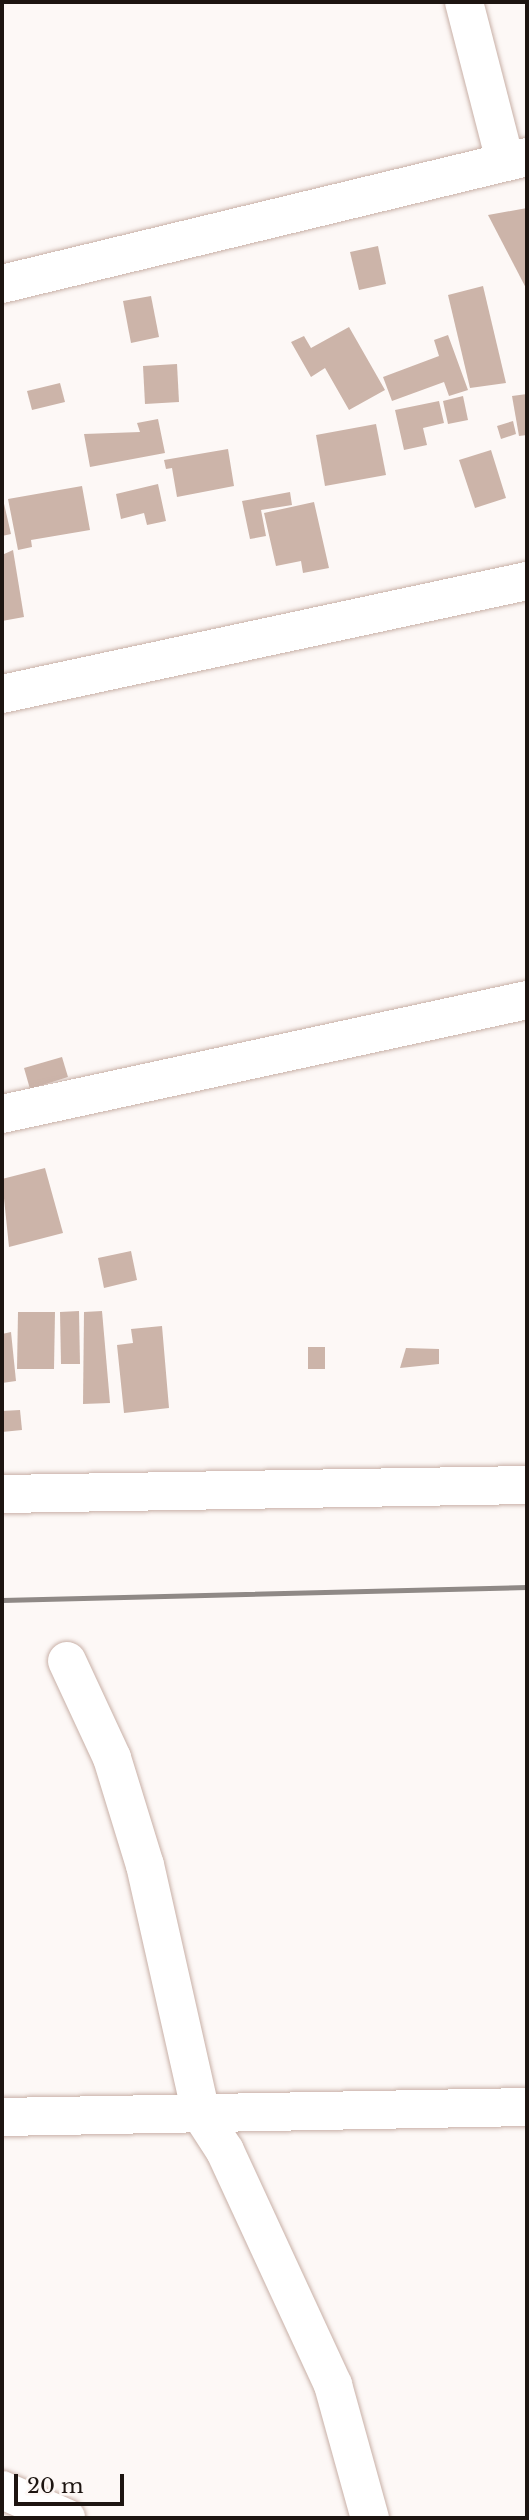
<!DOCTYPE html>
<html>
<head>
<meta charset="utf-8">
<style>
  body { margin:0 }
  #map { position:relative; width:529px; height:2520px; overflow:hidden; background:#fdf8f6; font-family:"Libre Baskerville",serif }
  div>[style] { position:absolute }
  [style*='--x'] { left:calc(var(--x)*1px); top:calc(var(--y)*1px); width:calc(var(--w)*1px); rotate:calc(var(--a)*1deg) }
  .building>* { inset:0; background:#ccb4a9 }
  .roads { filter:drop-shadow(0 0 2px #c8b0a7) drop-shadow(0 0 2px #c8b0a7) }
  .minor>* { height:38px; margin:-19px; padding:0 19px; transform-origin:19px; border-radius:19px; background:#fff }
  .rail>* { height:5px; margin:-2.5px; padding:0 2.5px; transform-origin:2.5px; border-radius:2.5px; background:#8f8986 }
  span { translate:-50% -50%; white-space:nowrap; text-align:center; line-height:1.15; -webkit-text-stroke:5px #fdf8f6; paint-order:stroke }
  .frame { position:absolute; inset:0; border:4px solid #1d1511; pointer-events:none }
  .scale { position:absolute; left:14px; top:2474px; width:110px; height:32px; box-sizing:border-box; border:4px solid #1d1511; border-top:0; padding-left:9px; font-size:21px; line-height:24px; white-space:nowrap; color:#1d1511; -webkit-text-stroke:5px #fdf8f6; paint-order:stroke }
</style>
</head>
<body>
<div id="map">
  <div class="building">
    <i style="clip-path:polygon(527px 208px,527px 290px,488px 215px)"></i>
    <i style="clip-path:polygon(378px 246px,386px 284px,359px 290px,350px 252px)"></i>
    <i style="clip-path:polygon(483px 286px,506px 383px,470px 388px,448px 295px)"></i>
    <i style="clip-path:polygon(151px 296px,159px 337px,131px 343px,123px 301px)"></i>
    <i style="clip-path:polygon(349px 327px,385px 390px,349px 410px,325px 368px,311px 377px,291px 342px,304px 336px,311px 348px)"></i>
    <i style="clip-path:polygon(448px 335px,468px 390px,449px 396px,444px 382px,392px 401px,383px 377px,439px 356px,434px 340px)"></i>
    <i style="clip-path:polygon(177px 364px,179px 402px,145px 404px,143px 366px)"></i>
    <i style="clip-path:polygon(60px 383px,65px 402px,32px 410px,27px 391px)"></i>
    <i style="clip-path:polygon(527px 394px,527px 435px,519px 436px,512px 396px)"></i>
    <i style="clip-path:polygon(463px 396px,468px 420px,448px 424px,443px 401px)"></i>
    <i style="clip-path:polygon(439px 401px,444px 423px,423px 428px,427px 445px,404px 450px,395px 410px)"></i>
    <i style="clip-path:polygon(158px 419px,165px 453px,90px 467px,84px 434px,140px 432px,137px 423px)"></i>
    <i style="clip-path:polygon(513px 421px,516px 434px,501px 439px,497px 426px)"></i>
    <i style="clip-path:polygon(376px 424px,386px 475px,325px 486px,316px 435px)"></i>
    <i style="clip-path:polygon(228px 449px,234px 486px,177px 497px,172px 468px,166px 469px,164px 460px)"></i>
    <i style="clip-path:polygon(491px 450px,506px 498px,475px 508px,459px 460px)"></i>
    <i style="clip-path:polygon(158px 484px,166px 521px,147px 525px,144px 513px,121px 519px,116px 494px)"></i>
    <i style="clip-path:polygon(82px 486px,90px 530px,31px 540px,32px 547px,18px 550px,8px 499px)"></i>
    <i style="clip-path:polygon(290px 492px,292px 505px,261px 510px,266px 536px,250px 539px,242px 501px)"></i>
    <i style="clip-path:polygon(2px 495px,11px 534px,2px 536px)"></i>
    <i style="clip-path:polygon(314px 502px,329px 568px,303px 573px,301px 561px,276px 566px,264px 513px)"></i>
    <i style="clip-path:polygon(13px 550px,24px 617px,2px 621px,2px 555px)"></i>
    <i style="clip-path:polygon(62px 1057px,68px 1077px,30px 1089px,24px 1068px)"></i>
    <i style="clip-path:polygon(45px 1168px,63px 1233px,9px 1247px,2px 1179px)"></i>
    <i style="clip-path:polygon(131px 1251px,137px 1280px,104px 1288px,98px 1258px)"></i>
    <i style="clip-path:polygon(79px 1311px,80px 1364px,61px 1364px,60px 1312px)"></i>
    <i style="clip-path:polygon(102px 1311px,110px 1403px,83px 1404px,84px 1312px)"></i>
    <i style="clip-path:polygon(18px 1312px,55px 1312px,54px 1369px,17px 1369px)"></i>
    <i style="clip-path:polygon(162px 1326px,169px 1408px,124px 1413px,117px 1345px,133px 1343px,131px 1329px)"></i>
    <i style="clip-path:polygon(11px 1332px,16px 1381px,2px 1383px,2px 1334px)"></i>
    <i style="clip-path:polygon(308px 1347px,325px 1347px,325px 1369px,308px 1369px)"></i>
    <i style="clip-path:polygon(406px 1348px,439px 1349px,439px 1364px,400px 1368px)"></i>
    <i style="clip-path:polygon(20px 1410px,22px 1430px,2px 1432px,2px 1411px)"></i>
  </div>
  <div class="roads">
    <div class="minor">
      <i style="--x:464;--y:2;--w:164;--a:75.5"></i>
      <i style="--x:2;--y:284;--w:540;--a:-13.6"></i>
      <i style="--x:2;--y:694;--w:537;--a:-12.15"></i>
      <i style="--x:2;--y:1114;--w:537;--a:-12.25"></i>
      <i style="--x:2;--y:1494;--w:525;--a:-0.98"></i>
      <i style="--x:67;--y:1661;--w:107;--a:65.1"></i>
      <i style="--x:112;--y:1758;--w:112;--a:72.9"></i>
      <i style="--x:145;--y:1865;--w:255;--a:77.3"></i>
      <i style="--x:201;--y:2114;--w:44;--a:57"></i>
      <i style="--x:225;--y:2151;--w:258;--a:65.2"></i>
      <i style="--x:333;--y:2385;--w:138;--a:74.5"></i>
      <i style="--x:2;--y:2117;--w:525;--a:-1.09"></i>
      <i style="--x:2;--y:2490;--w:70;--a:23.6"></i>
    </div>
  </div>
  <div class="rail">
    <i style="--x:2;--y:1600;--w:525;--a:-1.42"></i>
  </div>
  <div class="frame"></div>
  <div class="scale">20 m</div>
</div>
</body>
</html>
